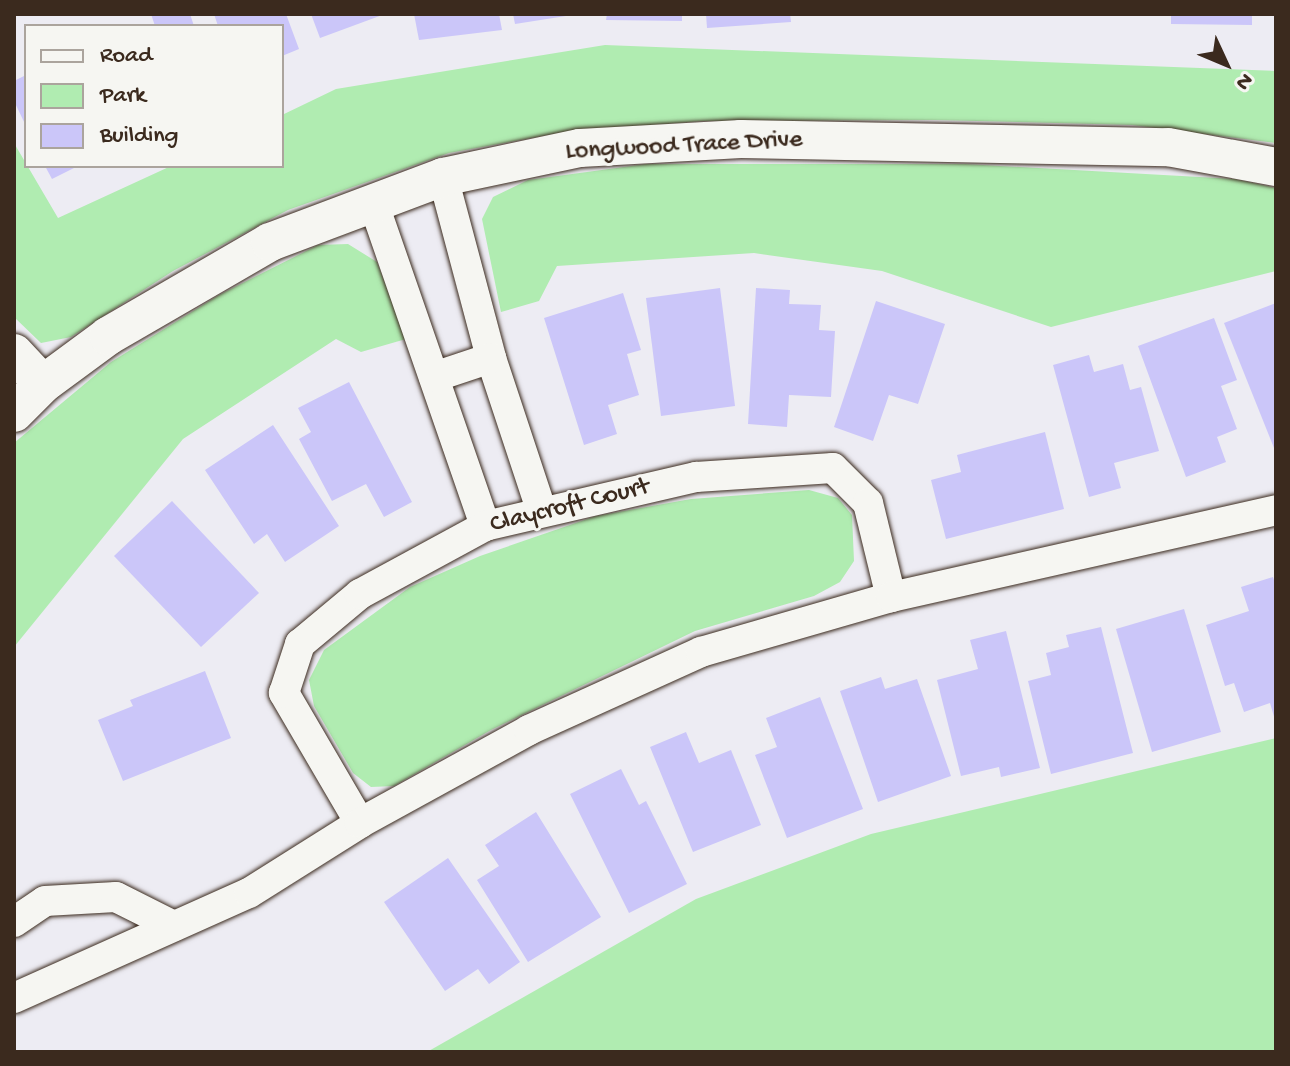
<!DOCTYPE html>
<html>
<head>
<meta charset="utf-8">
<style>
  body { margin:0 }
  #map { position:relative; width:1290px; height:1066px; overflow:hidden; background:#edecf3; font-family:"Gochi Hand",sans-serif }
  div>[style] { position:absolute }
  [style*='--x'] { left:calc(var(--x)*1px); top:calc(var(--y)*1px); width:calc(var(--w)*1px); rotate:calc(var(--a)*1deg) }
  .green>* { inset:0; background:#b0ecb1 }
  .building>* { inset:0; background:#cbc6f9 }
  .roads { filter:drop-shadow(0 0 2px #3b2a1e) drop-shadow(0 0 2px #3b2a1e) }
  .minor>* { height:30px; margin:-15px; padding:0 15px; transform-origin:15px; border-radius:15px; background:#f6f6f2 }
  .tertiary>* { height:38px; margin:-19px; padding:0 19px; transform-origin:19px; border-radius:19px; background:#f6f6f2 }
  span { translate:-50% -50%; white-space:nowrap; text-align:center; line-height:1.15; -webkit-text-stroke:6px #f6f6f2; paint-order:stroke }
  .street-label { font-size:26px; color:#3b2a1e }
  .frame { position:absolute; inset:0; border:16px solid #3b2a1e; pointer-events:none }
  .legend { position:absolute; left:24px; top:24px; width:260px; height:144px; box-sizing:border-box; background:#f6f6f2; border:2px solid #aba49d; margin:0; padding:10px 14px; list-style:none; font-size:24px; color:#3b2a1e }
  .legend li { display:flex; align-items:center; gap:16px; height:40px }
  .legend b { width:40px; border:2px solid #aba49d }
  .north { position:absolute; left:1186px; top:24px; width:80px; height:80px; -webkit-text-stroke:6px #f6f6f2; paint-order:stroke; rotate:134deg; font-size:22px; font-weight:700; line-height:32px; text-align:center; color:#3b2a1e }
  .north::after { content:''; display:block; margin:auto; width:28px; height:36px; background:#3b2a1e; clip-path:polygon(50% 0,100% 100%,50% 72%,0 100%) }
</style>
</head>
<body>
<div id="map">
  <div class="green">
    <i style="clip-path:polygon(605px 45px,1276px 71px,1276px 143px,1132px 125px,935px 120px,702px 121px,559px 133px,449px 153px,288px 210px,173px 271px,71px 337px,41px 343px,14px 317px,14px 143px,58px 218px,171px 166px,282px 166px,282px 115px,336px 89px)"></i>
    <i style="clip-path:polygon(646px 164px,965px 164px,1235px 179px,1276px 188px,1276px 271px,1051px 327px,882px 271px,754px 253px,557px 266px,539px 301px,501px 312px,482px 219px,493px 197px,528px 180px)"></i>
    <i style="clip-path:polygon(348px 244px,377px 262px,406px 339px,361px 352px,336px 339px,183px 439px,14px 647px,14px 443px,111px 362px,219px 295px,318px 245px)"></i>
    <i style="clip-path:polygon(809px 490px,838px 498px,852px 515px,854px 561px,840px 582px,814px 596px,695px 631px,491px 730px,394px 786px,371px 787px,353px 773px,314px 706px,309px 680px,324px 650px,410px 587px,480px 556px,596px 516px,691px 499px)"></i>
    <i style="clip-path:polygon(1276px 738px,1276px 1052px,427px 1052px,696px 899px,871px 834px)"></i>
  </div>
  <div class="building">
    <i style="clip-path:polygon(151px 14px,190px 14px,194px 26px,155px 26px)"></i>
    <i style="clip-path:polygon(214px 14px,286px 14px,299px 49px,282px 56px,282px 26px,218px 26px)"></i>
    <i style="clip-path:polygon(311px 14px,385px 14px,320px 38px)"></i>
    <i style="clip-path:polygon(414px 14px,499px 14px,502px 30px,419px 40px)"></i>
    <i style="clip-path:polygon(513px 14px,566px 14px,566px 16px,515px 24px)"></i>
    <i style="clip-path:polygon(607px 14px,682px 14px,682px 21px,606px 20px)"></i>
    <i style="clip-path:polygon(706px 14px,790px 14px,791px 22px,707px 28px)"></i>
    <i style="clip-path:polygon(1171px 14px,1252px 14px,1252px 25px,1171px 24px)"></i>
    <i style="clip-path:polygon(26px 75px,26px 126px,14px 101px,14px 81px)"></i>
    <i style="clip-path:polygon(45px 166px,78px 166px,52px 179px)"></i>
    <i style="clip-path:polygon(720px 288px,735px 406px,661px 416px,646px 298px)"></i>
    <i style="clip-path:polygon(756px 288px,790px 290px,789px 304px,821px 305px,819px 330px,835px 331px,831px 397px,789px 395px,787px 427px,748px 424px)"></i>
    <i style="clip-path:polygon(623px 293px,641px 350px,627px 354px,639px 395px,608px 405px,617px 434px,584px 445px,544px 318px)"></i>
    <i style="clip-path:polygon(876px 301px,945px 324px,918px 404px,889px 395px,873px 441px,834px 427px)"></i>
    <i style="clip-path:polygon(1276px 303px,1276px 453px,1224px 323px)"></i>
    <i style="clip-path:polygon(1214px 318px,1237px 380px,1221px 386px,1237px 429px,1217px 437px,1226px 462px,1186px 477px,1138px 346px)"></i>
    <i style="clip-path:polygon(1089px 355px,1094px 372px,1123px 364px,1130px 390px,1141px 387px,1159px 451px,1114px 463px,1121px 488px,1089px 497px,1053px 365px)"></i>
    <i style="clip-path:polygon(349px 382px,412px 502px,384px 517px,366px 484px,332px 501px,299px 439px,311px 432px,298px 408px)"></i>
    <i style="clip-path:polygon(273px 425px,339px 526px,285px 562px,267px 534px,254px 544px,205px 470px)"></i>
    <i style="clip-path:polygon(1045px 432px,1064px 509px,946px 539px,931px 480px,961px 472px,957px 455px)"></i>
    <i style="clip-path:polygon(172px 501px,259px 593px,201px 647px,114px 556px)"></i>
    <i style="clip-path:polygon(1273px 577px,1276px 586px,1275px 720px,1270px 703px,1244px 712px,1234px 683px,1225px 686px,1206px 625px,1249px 611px,1241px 587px)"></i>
    <i style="clip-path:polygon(1184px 609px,1221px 732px,1152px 752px,1116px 629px)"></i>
    <i style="clip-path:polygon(1101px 627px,1133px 753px,1051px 774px,1028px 681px,1051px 675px,1046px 653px,1069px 647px,1066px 635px)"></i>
    <i style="clip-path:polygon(1006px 631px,1040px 768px,1001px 777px,999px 767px,961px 776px,937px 680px,978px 669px,970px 640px)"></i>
    <i style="clip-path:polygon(205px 671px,231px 738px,123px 781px,98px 720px,133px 706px,130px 700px)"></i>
    <i style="clip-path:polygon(881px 677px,885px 689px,917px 679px,951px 776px,878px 802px,840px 691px)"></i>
    <i style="clip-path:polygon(820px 697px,863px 809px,787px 838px,755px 755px,777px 747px,766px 718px)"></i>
    <i style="clip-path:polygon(686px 732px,699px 763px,731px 750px,761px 825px,693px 852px,650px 747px)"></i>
    <i style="clip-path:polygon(621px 769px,639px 805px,646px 801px,687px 884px,629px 913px,570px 794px)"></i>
    <i style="clip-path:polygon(536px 812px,601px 917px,528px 962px,477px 880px,499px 866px,485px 845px)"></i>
    <i style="clip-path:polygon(448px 858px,520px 962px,489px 984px,478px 969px,445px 991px,384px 902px)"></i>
  </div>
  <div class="roads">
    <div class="minor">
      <i style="--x:443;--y:177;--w:187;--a:75.1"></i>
      <i style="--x:491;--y:358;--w:159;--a:71.7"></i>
      <i style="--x:373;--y:202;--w:343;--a:70.9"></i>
      <i style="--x:434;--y:377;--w:60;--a:-18.4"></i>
      <i style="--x:360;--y:823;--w:151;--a:-120.3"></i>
      <i style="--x:284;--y:693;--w:52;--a:-71.9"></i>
      <i style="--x:300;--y:644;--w:78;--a:-39.8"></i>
      <i style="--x:360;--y:594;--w:142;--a:-28.5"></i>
      <i style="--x:485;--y:526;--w:217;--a:-13.1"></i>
      <i style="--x:696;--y:477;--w:137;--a:-3.8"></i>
      <i style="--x:833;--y:468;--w:49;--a:45"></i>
      <i style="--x:868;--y:503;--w:97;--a:76.3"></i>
      <i style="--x:14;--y:922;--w:37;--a:-34"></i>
      <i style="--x:45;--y:901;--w:71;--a:-3.2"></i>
      <i style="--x:116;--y:897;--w:65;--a:26.6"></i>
      <i style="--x:14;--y:998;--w:257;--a:-24.1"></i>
      <i style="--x:249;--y:893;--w:131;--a:-32.2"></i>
      <i style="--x:360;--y:823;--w:193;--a:-28.8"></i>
      <i style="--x:529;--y:730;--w:189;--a:-24.4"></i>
      <i style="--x:701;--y:652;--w:198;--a:-16.1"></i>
      <i style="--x:891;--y:597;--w:395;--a:-12.7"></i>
    </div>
    <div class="tertiary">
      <i style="--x:14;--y:353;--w:42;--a:46.9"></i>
      <i style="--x:14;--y:413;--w:41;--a:-45"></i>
      <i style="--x:43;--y:384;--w:81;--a:-36.4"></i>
      <i style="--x:108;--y:336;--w:187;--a:-30.1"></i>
      <i style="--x:270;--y:242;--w:185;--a:-20.6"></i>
      <i style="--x:443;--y:177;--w:140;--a:-12"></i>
      <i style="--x:580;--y:148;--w:161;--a:-3.2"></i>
      <i style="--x:741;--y:139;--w:427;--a:1.1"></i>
      <i style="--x:1168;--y:147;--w:110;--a:10.5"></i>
    </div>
  </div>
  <div class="street-label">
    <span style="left:684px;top:147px;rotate:-3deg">Longwood Trace Drive</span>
    <span style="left:570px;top:507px;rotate:-14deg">Claycroft Court</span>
  </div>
  <div class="frame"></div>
  <ul class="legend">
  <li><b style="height:10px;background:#f6f6f2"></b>Road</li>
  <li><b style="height:22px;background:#b0ecb1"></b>Park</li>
  <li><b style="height:22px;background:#cbc6f9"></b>Building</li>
  </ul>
  <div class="north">N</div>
</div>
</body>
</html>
